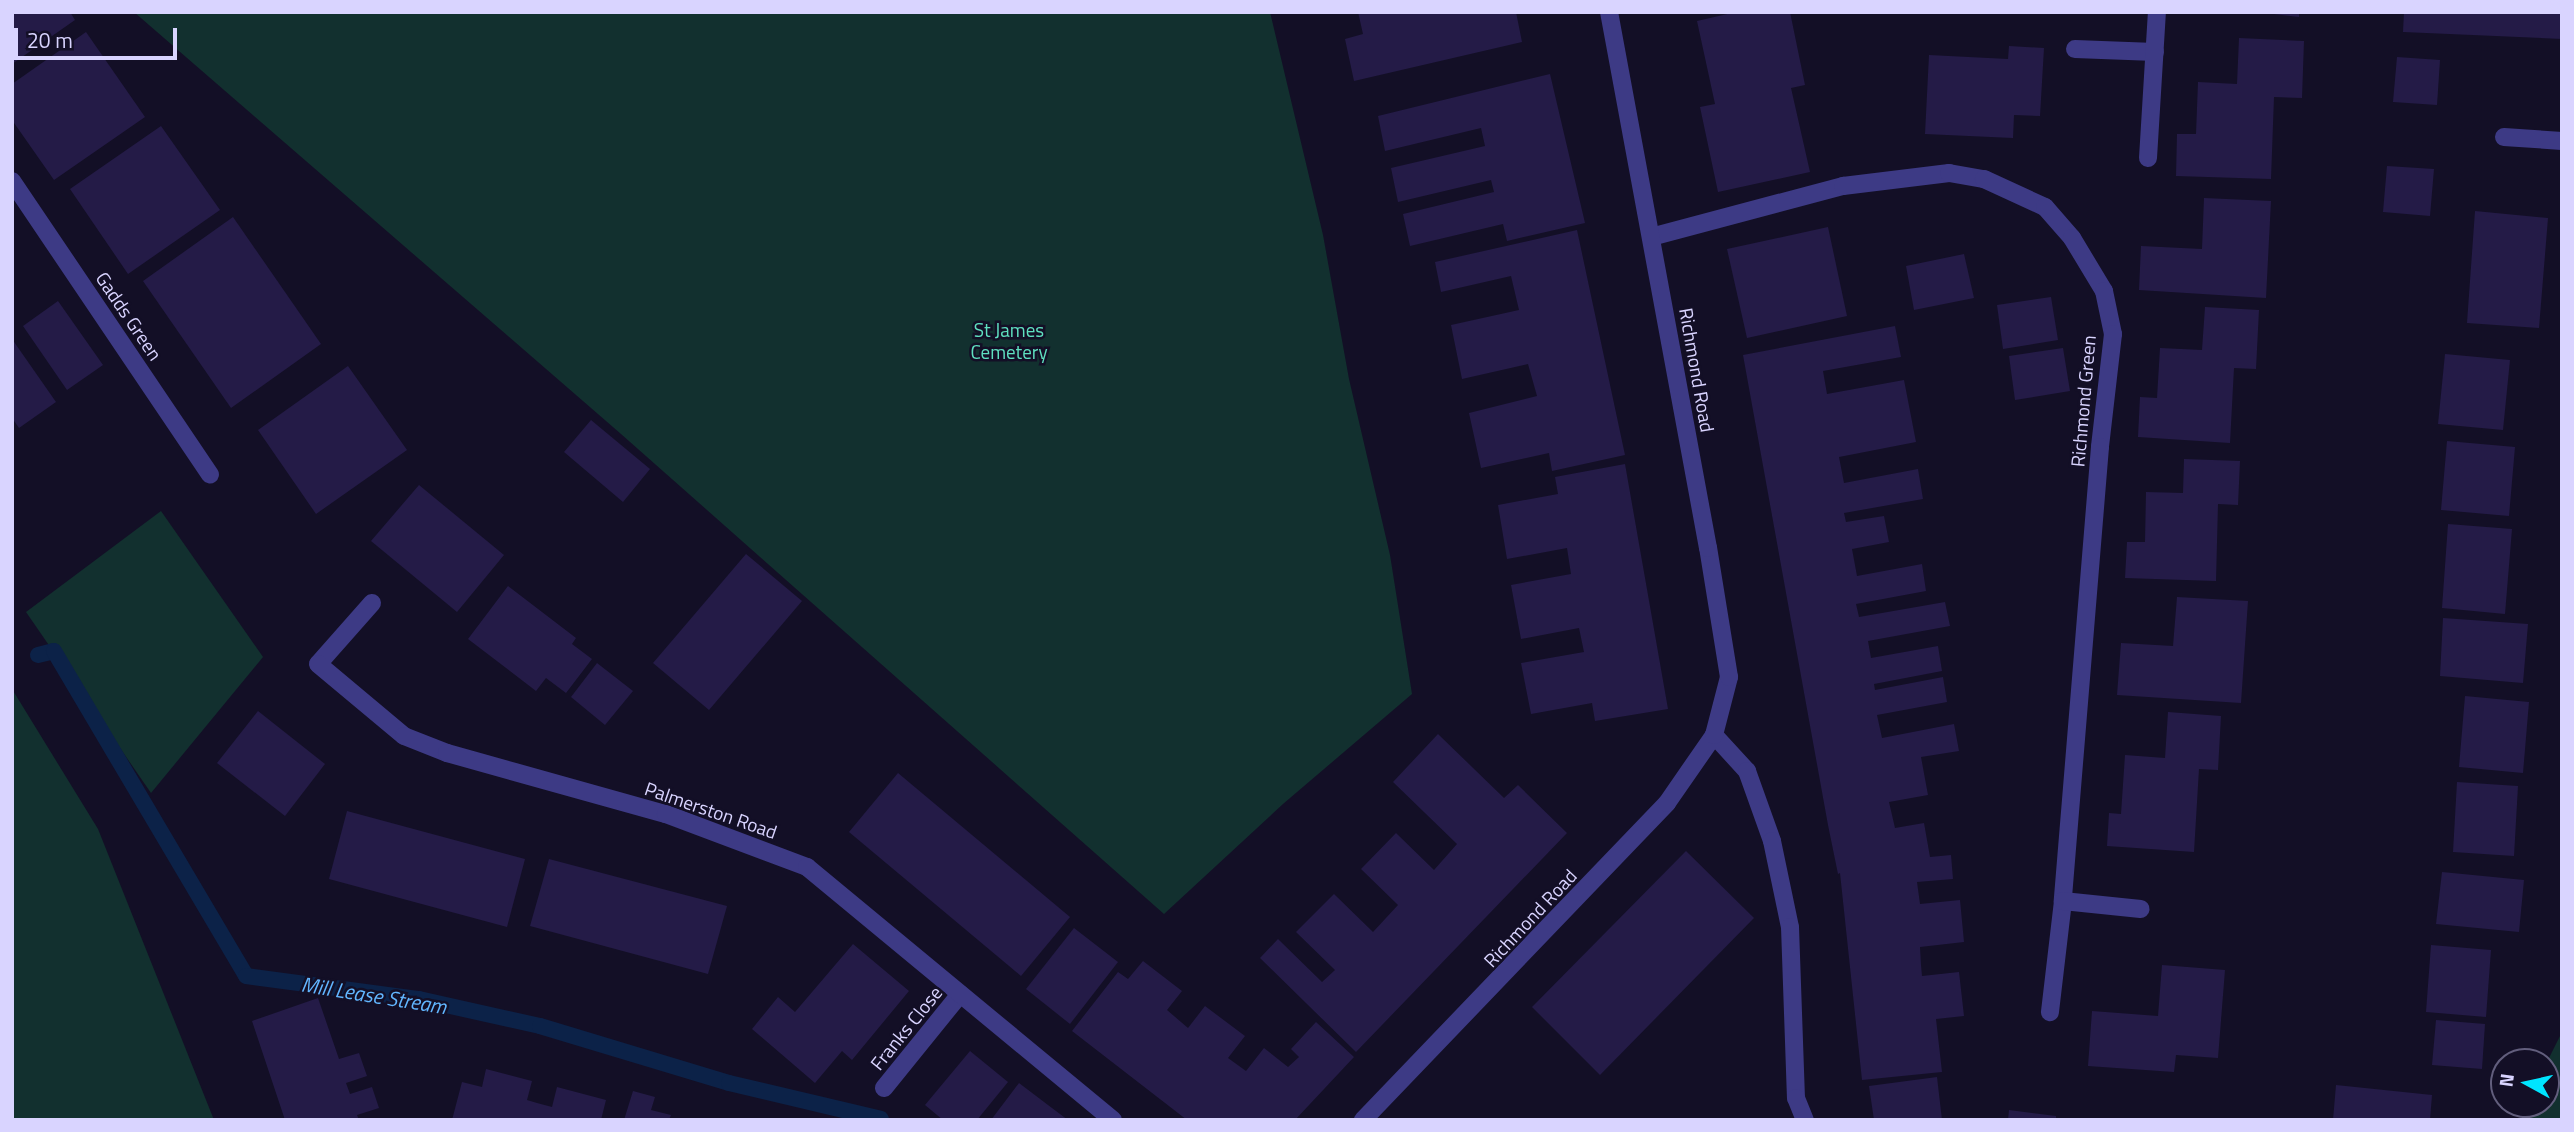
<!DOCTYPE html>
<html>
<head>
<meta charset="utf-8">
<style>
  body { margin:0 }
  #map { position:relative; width:2574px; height:1132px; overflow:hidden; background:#130f26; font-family:"Titillium Web",sans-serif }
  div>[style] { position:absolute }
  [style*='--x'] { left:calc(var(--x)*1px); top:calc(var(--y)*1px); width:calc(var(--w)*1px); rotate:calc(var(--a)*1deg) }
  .green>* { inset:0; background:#12302f }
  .stream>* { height:16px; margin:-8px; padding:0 8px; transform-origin:8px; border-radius:8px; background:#0c2248 }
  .building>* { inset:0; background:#241b47 }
  .service>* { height:18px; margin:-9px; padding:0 9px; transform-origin:9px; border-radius:9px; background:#3d3a85 }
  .minor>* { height:18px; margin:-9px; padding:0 9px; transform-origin:9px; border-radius:9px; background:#3d3a85 }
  span { translate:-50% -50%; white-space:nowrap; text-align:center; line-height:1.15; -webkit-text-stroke:5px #130f26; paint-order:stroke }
  .street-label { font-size:19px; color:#d9d4ff }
  .park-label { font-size:19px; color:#5fe0c0 }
  .water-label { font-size:21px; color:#62b6ff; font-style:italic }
  .frame { position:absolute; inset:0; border:14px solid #d9d4ff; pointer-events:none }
  .north { position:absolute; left:2490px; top:1048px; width:70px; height:70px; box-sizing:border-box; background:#130f26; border:2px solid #625e7d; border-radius:50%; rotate:278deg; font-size:19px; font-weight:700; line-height:28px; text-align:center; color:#d9d4ff }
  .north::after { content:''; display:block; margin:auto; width:24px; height:32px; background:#00e5ff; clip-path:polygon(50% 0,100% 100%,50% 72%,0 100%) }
  .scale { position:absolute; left:14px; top:28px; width:163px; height:32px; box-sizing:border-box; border:4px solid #d9d4ff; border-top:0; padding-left:9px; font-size:21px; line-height:24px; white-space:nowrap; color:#d9d4ff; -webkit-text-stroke:5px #130f26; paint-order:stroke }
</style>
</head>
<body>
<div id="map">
  <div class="green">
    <i style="clip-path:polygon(134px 12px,1270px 12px,1323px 235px,1349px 379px,1390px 555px,1412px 694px,1283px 804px,1164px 914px,621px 434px)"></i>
    <i style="clip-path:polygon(161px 511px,263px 657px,151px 793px,26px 612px)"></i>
    <i style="clip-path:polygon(12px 689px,98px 829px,214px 1120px,12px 1120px)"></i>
    <i style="clip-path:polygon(2562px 1032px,2562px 1120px,2531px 1120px,2532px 1104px,2546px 1104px,2546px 1064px)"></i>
  </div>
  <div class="stream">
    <i style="--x:38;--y:655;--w:16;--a:-14"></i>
    <i style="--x:54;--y:651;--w:377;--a:59.4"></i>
    <i style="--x:246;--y:976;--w:175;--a:7.6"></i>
    <i style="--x:419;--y:999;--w:124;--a:12.6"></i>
    <i style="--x:540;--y:1026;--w:197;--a:16.8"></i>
    <i style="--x:729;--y:1083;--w:156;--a:13.3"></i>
  </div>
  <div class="building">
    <i style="clip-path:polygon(12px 12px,70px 12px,75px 20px,12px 64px)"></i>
    <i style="clip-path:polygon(1358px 12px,1516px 12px,1522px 42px,1354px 81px,1345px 39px,1363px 34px)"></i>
    <i style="clip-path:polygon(1736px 12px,1790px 12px,1805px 85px,1791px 88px,1810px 172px,1718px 192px,1700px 107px,1715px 104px,1697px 21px)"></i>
    <i style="clip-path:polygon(2258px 12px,2299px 12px,2299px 17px)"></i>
    <i style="clip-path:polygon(2404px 12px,2562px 12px,2562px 39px,2403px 32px)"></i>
    <i style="clip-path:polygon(86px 32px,145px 117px,54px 180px,12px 120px,12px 84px)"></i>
    <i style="clip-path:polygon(2239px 38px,2304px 41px,2302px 98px,2274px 97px,2271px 179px,2176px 176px,2177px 134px,2196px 134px,2198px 82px,2237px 84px)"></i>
    <i style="clip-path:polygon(2009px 46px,2044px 48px,2040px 116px,2014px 115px,2013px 138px,1925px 134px,1929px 55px,2008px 59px)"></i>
    <i style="clip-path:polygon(2397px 57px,2440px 60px,2437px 105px,2393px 102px)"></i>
    <i style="clip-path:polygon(1550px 74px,1585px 223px,1507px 241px,1503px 224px,1410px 246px,1403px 214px,1494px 192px,1491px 180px,1398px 202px,1391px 168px,1485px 146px,1481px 128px,1385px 151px,1378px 116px)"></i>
    <i style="clip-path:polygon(161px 126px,220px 210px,128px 274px,70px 189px)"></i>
    <i style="clip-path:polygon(2387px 166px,2434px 169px,2430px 216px,2383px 212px)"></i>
    <i style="clip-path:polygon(2204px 198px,2271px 201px,2266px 298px,2139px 290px,2141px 246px,2202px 249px)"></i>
    <i style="clip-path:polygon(2475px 211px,2548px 218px,2539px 328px,2467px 323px)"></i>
    <i style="clip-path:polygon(233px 217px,321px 344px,231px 408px,143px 281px)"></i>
    <i style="clip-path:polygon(1828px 227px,1847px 316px,1747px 338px,1727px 249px)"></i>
    <i style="clip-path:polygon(1577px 230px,1625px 455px,1552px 471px,1549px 453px,1481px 468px,1469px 413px,1537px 396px,1528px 364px,1462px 379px,1451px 325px,1519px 310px,1511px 276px,1441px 292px,1435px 262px)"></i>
    <i style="clip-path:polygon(1964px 254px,1974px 298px,1914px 310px,1906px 266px)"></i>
    <i style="clip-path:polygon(2051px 297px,2058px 340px,2003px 349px,1997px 305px)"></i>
    <i style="clip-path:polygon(58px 301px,103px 365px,67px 390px,23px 326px)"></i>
    <i style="clip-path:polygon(2205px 307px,2259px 310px,2256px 369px,2234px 368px,2230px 443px,2138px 437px,2140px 397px,2157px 398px,2160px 348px,2202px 350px)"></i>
    <i style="clip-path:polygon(1895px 326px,1901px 357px,1823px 371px,1827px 394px,1904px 380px,1916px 442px,1839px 457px,1844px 483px,1918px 469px,1923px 499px,1844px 513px,1846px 522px,1884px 516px,1889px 542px,1852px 549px,1857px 576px,1922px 564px,1926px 591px,1856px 604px,1859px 617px,1945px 602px,1950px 626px,1868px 641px,1871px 658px,1938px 646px,1942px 671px,1874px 684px,1875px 690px,1943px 677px,1947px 702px,1877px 715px,1882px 738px,1954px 724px,1959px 751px,1921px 757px,1928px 795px,1889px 802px,1895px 828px,1924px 823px,1930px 857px,1951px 855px,1953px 879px,1917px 882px,1920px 904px,1960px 900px,1964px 942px,1920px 947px,1921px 965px,1922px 976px,1959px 972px,1964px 1016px,1936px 1019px,1942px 1072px,1862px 1080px,1840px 873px,1838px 874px,1828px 825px,1743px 355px)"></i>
    <i style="clip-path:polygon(12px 339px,56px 402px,19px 428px,12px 418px)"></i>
    <i style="clip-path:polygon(2063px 348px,2070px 391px,2015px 400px,2009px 356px)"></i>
    <i style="clip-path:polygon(2445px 354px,2510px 360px,2503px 430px,2438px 424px)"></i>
    <i style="clip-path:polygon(348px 366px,407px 450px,316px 514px,258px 430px)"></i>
    <i style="clip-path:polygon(591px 420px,650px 469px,623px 502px,564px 452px)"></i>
    <i style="clip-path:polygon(2447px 441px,2515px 447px,2509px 516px,2441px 510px)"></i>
    <i style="clip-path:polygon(2184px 459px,2240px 461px,2238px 505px,2218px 504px,2216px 581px,2125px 578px,2127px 542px,2145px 542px,2146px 492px,2183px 493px)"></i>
    <i style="clip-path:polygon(1625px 464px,1668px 709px,1595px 721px,1592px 703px,1531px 714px,1521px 663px,1584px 652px,1579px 628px,1521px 639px,1511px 585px,1571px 574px,1567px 548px,1507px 559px,1498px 505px,1558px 494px,1555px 477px)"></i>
    <i style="clip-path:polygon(419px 485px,504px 555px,457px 612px,371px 541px)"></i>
    <i style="clip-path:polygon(2448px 524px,2512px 529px,2505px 614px,2442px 608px)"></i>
    <i style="clip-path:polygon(746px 554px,802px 601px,709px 710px,653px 663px)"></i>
    <i style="clip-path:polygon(508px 586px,576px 638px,572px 644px,592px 659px,566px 693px,546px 678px,536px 691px,468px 639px)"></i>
    <i style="clip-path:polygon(2177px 597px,2248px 601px,2241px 703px,2117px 695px,2121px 643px,2173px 646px)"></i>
    <i style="clip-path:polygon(2443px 618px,2528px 624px,2523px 683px,2440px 676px)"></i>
    <i style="clip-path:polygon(597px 663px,633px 691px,605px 725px,571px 697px)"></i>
    <i style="clip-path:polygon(2465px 696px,2529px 702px,2523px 773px,2459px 767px)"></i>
    <i style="clip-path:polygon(258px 711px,325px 764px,285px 816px,217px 763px)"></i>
    <i style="clip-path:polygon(2168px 712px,2221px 716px,2218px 770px,2199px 769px,2194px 852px,2107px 846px,2109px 813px,2121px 814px,2125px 755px,2165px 758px)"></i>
    <i style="clip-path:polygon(1438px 734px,1504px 798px,1518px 785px,1567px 833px,1356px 1052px,1260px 958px,1278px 939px,1322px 982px,1335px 970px,1296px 932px,1334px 894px,1373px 932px,1398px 905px,1361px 869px,1396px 833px,1434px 870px,1457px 844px,1393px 782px)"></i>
    <i style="clip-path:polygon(898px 773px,1070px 917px,1021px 976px,849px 832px)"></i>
    <i style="clip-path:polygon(2457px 782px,2518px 786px,2514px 856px,2453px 852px)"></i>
    <i style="clip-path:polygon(347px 811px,525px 859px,507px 927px,329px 879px)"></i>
    <i style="clip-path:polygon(1686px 851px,1754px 918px,1600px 1075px,1532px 1007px)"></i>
    <i style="clip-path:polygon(549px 859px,727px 906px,708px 974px,530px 926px)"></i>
    <i style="clip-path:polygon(2442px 872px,2524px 880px,2519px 932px,2436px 924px)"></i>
    <i style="clip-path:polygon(1074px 928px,1118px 962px,1070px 1024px,1026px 989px)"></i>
    <i style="clip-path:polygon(853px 944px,909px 991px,852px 1060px,842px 1051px,815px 1083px,752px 1029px,778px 997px,795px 1012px)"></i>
    <i style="clip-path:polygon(2431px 945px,2491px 950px,2486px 1017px,2426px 1012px)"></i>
    <i style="clip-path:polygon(1143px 961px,1182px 991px,1167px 1010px,1188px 1028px,1205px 1006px,1245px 1036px,1228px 1058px,1246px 1071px,1264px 1048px,1288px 1067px,1299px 1057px,1291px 1049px,1316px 1022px,1354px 1057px,1295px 1120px,1187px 1120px,1072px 1031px,1118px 972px,1128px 979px)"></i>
    <i style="clip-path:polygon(2162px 965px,2225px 970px,2218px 1058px,2176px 1055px,2174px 1072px,2088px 1066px,2092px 1011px,2158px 1016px)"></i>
    <i style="clip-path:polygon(318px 998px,339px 1059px,359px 1053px,367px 1076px,346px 1083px,350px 1094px,372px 1087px,379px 1108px,357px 1115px,359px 1120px,285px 1120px,252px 1021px)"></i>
    <i style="clip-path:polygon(2436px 1020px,2485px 1024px,2482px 1069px,2432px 1065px)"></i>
    <i style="clip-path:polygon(970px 1051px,1008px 1082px,977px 1120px,943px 1120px,925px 1105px)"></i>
    <i style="clip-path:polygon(486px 1069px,532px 1081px,527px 1100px,537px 1103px,552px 1107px,557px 1087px,606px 1100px,601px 1120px,452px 1120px,462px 1082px,482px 1087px)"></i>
    <i style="clip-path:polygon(1937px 1077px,1942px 1120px,1874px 1120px,1869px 1086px)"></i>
    <i style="clip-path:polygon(1019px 1083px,1048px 1105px,1068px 1120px,991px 1120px)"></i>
    <i style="clip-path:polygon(2336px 1085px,2432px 1095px,2430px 1120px,2333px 1120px)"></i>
    <i style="clip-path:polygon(633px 1091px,655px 1097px,651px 1110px,671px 1115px,669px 1120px,624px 1120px)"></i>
    <i style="clip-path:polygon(2009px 1110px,2056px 1116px,2056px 1120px,2008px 1120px)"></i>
  </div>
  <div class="service">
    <i style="--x:884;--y:1088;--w:121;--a:-51"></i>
  </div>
  <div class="minor">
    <i style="--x:2075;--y:49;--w:80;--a:2.1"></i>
    <i style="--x:2504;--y:137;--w:58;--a:3.9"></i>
    <i style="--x:2148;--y:158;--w:146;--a:-86.5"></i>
    <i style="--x:12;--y:181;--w:354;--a:56"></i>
    <i style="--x:1651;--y:237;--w:199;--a:-14.9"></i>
    <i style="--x:1843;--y:186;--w:107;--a:-7"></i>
    <i style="--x:1949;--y:173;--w:36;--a:10"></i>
    <i style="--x:1984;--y:179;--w:67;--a:24.7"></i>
    <i style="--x:2045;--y:207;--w:41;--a:48.9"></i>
    <i style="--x:2072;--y:238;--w:62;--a:58.9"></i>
    <i style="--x:2104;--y:291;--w:44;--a:78.2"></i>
    <i style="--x:2113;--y:334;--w:114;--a:96.6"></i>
    <i style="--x:2100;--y:447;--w:456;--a:94.7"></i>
    <i style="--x:2063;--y:901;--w:112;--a:96.7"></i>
    <i style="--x:372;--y:603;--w:81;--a:131.5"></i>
    <i style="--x:318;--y:664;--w:112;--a:39.9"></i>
    <i style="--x:404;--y:736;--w:46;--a:21.6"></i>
    <i style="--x:447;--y:753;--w:227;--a:15.6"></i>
    <i style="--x:666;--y:814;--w:151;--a:20.6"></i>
    <i style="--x:807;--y:867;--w:397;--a:39.6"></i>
    <i style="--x:1714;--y:735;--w:49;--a:47.5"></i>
    <i style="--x:1747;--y:771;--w:74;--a:70.3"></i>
    <i style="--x:1772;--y:841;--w:88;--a:78.2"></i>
    <i style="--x:1790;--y:927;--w:171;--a:88"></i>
    <i style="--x:1796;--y:1098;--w:24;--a:68"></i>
    <i style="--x:2063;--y:901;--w:78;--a:5.9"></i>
    <i style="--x:1363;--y:1120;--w:439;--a:-46.2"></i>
    <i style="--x:1667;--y:803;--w:83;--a:-55.3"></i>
    <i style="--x:1714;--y:735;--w:60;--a:-75.5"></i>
    <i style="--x:1729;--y:677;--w:131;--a:-99.2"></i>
    <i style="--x:1708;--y:548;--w:545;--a:-100.46"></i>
  </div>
  <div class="street-label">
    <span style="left:129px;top:316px;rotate:56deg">Gadds Green</span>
    <span style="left:1697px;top:370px;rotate:80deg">Richmond Road</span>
    <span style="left:2083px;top:401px;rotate:-85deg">Richmond Green</span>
    <span style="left:711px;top:810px;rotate:19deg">Palmerston Road</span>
    <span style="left:1530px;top:918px;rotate:-47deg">Richmond Road</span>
    <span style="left:906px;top:1028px;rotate:-51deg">Franks Close</span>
  </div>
  <div class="park-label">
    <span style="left:1009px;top:341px">St James<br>Cemetery</span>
  </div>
  <div class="water-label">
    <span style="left:374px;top:995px;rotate:9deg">Mill Lease Stream</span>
  </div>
  <div class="frame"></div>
  <div class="north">N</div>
  <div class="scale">20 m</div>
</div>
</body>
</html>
